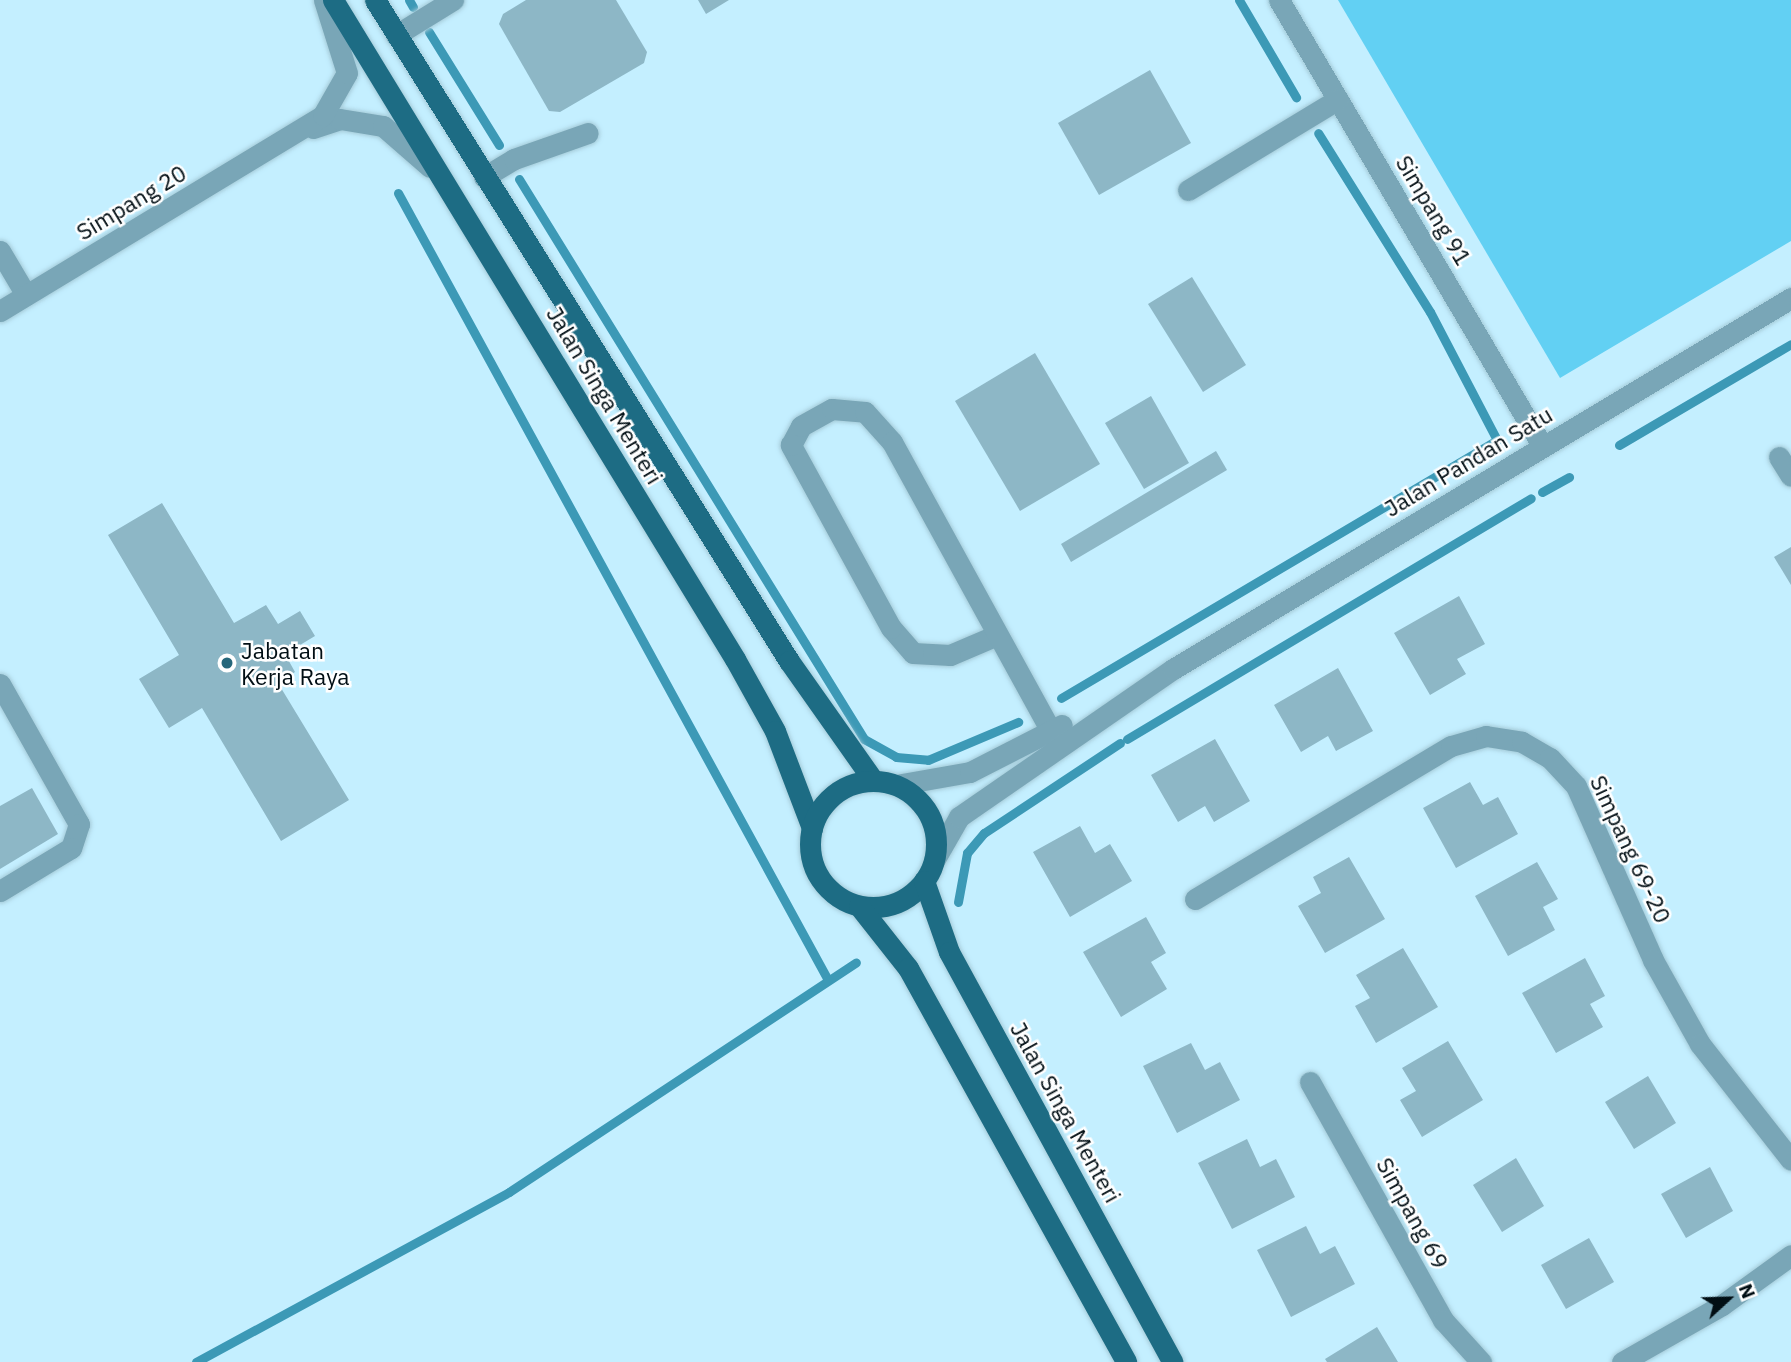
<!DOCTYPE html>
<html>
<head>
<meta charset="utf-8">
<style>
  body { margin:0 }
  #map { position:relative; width:1791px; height:1362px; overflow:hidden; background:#c4efff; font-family:"IBM Plex Sans",sans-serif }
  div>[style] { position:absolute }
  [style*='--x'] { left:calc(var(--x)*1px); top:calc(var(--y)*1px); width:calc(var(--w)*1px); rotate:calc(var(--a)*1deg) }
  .green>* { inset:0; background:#62d0f3 }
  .stream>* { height:9px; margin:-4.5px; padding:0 4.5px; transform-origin:4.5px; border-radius:4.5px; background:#3c99b6 }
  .building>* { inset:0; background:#8db7c6 }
  .roads { filter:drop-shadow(0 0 2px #a5cbd9) drop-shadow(0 0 2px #a5cbd9) }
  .minor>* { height:21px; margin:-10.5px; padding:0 10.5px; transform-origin:10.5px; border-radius:10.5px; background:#79a6b7 }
  .major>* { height:21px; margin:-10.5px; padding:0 10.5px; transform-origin:10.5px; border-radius:10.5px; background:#1d6c84 }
  .major>.ring { margin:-10.5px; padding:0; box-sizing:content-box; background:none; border:21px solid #1d6c84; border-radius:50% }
  .dots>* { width:19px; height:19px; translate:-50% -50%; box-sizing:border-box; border:4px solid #fff; border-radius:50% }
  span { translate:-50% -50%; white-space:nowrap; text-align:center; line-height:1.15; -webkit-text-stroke:5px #fff; paint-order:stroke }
  .street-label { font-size:23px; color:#010e14 }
  .poi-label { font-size:23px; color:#010e14 }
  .left { translate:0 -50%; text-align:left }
  .north { position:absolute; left:1693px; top:1264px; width:70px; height:70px; -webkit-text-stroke:5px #fff; paint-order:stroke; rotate:68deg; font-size:19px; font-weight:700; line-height:28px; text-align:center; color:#010e14 }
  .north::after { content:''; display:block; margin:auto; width:24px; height:32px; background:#010e14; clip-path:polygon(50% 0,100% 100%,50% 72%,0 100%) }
</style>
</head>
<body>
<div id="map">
  <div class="green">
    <i style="clip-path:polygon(1338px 0,1791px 0,1791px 241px,1560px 378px)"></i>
  </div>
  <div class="stream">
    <i style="--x:409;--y:0;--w:8;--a:60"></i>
    <i style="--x:1239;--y:0;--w:113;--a:59.6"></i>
    <i style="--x:429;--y:32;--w:133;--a:58.2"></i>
    <i style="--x:519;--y:179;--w:658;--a:58.36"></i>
    <i style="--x:864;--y:739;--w:37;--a:29"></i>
    <i style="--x:896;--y:757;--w:32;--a:5"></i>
    <i style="--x:928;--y:760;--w:98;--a:-22.9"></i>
    <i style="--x:398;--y:193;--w:897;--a:61.35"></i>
    <i style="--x:1619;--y:445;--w:199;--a:-30.4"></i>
    <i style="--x:1542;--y:492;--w:31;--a:-29"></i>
    <i style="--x:1061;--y:698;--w:507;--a:-30.61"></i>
    <i style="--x:1497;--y:440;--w:144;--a:-117.6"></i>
    <i style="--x:1430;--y:312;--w:211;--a:-122"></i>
    <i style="--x:1127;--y:739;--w:470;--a:-30.8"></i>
    <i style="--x:958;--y:902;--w:50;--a:-79.6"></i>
    <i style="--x:967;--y:853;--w:26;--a:-50"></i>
    <i style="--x:984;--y:833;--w:163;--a:-33.5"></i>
    <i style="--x:196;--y:1362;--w:356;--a:-28.5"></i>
    <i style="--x:509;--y:1192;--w:416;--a:-33.5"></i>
  </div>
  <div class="building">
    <i style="clip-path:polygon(526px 0,616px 0,647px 52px,644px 63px,560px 112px,549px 111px,499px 24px,503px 14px)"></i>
    <i style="clip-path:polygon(698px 0,729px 0,706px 14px)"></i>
    <i style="clip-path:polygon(1150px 70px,1191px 143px,1099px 195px,1058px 123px)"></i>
    <i style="clip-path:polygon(1192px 277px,1246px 365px,1203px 392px,1148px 304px)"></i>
    <i style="clip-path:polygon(1035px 353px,1100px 464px,1020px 511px,955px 401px)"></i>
    <i style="clip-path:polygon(1151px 396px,1189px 463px,1144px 489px,1105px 423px)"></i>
    <i style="clip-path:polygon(1216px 451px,1227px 470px,1071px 562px,1061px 544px)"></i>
    <i style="clip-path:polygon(162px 503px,234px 623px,266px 605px,278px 624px,300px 611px,315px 636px,285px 654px,295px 672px,278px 683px,349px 800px,281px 841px,202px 708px,169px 728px,139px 679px,179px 655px,108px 535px)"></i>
    <i style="clip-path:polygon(1791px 547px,1791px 585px,1774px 557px)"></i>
    <i style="clip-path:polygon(1459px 596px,1485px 644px,1457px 659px,1466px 674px,1430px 695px,1394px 633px)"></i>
    <i style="clip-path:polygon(1338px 668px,1373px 731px,1336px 751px,1328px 736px,1301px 752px,1274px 705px)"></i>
    <i style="clip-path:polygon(1215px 739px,1250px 801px,1214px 822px,1205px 806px,1178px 822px,1151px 775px)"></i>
    <i style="clip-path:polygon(1470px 782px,1483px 805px,1498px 797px,1518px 834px,1456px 868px,1423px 808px)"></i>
    <i style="clip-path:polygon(32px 788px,58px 834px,0 869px,0 806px)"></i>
    <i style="clip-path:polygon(1080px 826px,1095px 853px,1110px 844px,1132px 881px,1070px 917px,1033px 852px)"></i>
    <i style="clip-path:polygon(1349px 857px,1385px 919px,1325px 953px,1298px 906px,1321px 893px,1313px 877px)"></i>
    <i style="clip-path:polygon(1537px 862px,1558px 899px,1543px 907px,1555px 930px,1508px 956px,1475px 896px)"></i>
    <i style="clip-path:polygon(1146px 917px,1166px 953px,1151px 962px,1167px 989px,1121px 1017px,1083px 952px)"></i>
    <i style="clip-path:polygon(1403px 948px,1438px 1007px,1376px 1043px,1355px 1006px,1370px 998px,1356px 975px)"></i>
    <i style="clip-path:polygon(1585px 958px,1605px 996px,1590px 1004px,1603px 1027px,1556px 1053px,1522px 993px)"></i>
    <i style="clip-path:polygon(1448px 1041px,1483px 1100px,1422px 1137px,1400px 1100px,1416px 1091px,1402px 1068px)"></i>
    <i style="clip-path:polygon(1191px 1043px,1205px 1070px,1220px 1062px,1240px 1100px,1177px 1133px,1143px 1066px)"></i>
    <i style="clip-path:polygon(1648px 1076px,1676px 1123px,1634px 1149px,1605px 1102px)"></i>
    <i style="clip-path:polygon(1247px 1139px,1260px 1167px,1276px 1159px,1295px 1197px,1232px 1229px,1198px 1163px)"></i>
    <i style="clip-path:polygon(1516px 1158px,1544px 1206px,1502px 1232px,1473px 1185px)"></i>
    <i style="clip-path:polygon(1710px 1167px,1733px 1211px,1686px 1238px,1661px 1194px)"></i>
    <i style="clip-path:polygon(1306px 1226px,1320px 1254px,1335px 1246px,1355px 1284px,1291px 1317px,1257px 1250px)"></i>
    <i style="clip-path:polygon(1589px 1238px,1614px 1282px,1566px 1309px,1541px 1265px)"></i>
    <i style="clip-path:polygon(1377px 1327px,1398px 1362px,1327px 1362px,1325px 1359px)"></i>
  </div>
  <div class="roads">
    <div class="minor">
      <i style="--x:1279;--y:0;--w:519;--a:59.43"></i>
      <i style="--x:396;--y:35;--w:67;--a:-31.6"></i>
      <i style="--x:313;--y:128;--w:28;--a:-18"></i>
      <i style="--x:340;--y:119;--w:44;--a:9.2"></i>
      <i style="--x:383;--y:126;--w:62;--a:41.1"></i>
      <i style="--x:484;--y:177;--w:35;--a:-31"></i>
      <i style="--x:514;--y:159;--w:78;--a:-19.4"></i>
      <i style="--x:1188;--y:190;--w:175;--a:-31.2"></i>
      <i style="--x:0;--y:251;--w:51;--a:59.4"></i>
      <i style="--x:0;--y:311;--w:378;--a:-31.2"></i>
      <i style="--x:323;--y:115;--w:48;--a:-60.3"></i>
      <i style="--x:347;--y:73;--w:77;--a:-107.5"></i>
      <i style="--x:1779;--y:457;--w:22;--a:58"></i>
      <i style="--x:997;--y:635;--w:51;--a:156.9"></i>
      <i style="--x:950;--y:655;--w:37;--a:-177"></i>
      <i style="--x:913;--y:653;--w:33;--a:-131"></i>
      <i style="--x:891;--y:628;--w:209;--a:-118.7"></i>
      <i style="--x:791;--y:445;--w:21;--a:-62"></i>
      <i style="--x:801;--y:426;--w:35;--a:-29"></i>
      <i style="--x:832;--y:409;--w:33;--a:5"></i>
      <i style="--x:865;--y:412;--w:40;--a:48"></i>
      <i style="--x:892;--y:442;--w:330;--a:61.2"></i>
      <i style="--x:0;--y:684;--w:161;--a:60.6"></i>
      <i style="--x:79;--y:824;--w:25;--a:108"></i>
      <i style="--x:71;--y:848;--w:83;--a:148.8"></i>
      <i style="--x:896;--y:785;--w:75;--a:-10"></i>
      <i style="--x:970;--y:772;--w:103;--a:-27.1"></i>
      <i style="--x:935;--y:859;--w:48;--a:-60.3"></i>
      <i style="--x:959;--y:817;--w:260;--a:-34.7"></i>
      <i style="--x:1173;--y:669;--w:721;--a:-30.98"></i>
      <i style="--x:1195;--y:899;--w:298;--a:-30.9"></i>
      <i style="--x:1451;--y:746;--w:36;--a:-16"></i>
      <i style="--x:1486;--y:736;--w:36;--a:9"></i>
      <i style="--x:1522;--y:742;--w:32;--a:30"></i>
      <i style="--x:1550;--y:758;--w:38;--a:47"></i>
      <i style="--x:1576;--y:786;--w:190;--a:66.1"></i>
      <i style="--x:1653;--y:960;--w:96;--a:60.8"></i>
      <i style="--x:1700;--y:1044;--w:147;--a:51.9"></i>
      <i style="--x:1310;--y:1082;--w:273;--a:60.8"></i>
      <i style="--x:1443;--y:1320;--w:57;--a:47.9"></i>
      <i style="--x:1622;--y:1362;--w:115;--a:-29.7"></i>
      <i style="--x:1722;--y:1305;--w:85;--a:-35.9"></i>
    </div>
    <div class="major">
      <i style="--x:333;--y:0;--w:772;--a:58.62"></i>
      <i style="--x:735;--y:659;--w:82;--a:60.9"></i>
      <i style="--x:775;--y:731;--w:104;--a:69.1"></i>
      <i style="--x:375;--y:0;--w:780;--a:57.94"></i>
      <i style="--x:789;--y:661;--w:146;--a:54.8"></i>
      <i class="ring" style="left:810px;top:781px;width:105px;height:105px"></i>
      <i style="--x:924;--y:881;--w:75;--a:70.6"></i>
      <i style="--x:949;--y:952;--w:467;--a:61.4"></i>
      <i style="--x:859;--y:906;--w:79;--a:51.7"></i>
      <i style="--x:908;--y:968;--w:450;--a:61"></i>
    </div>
  </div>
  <div class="dots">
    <i style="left:227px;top:663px;background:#26677b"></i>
  </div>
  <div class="street-label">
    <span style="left:131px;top:202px;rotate:-31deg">Simpang 20</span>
    <span style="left:1434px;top:210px;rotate:59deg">Simpang 91</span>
    <span style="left:605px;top:395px;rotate:59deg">Jalan Singa Menteri</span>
    <span style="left:1468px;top:461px;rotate:-31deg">Jalan Pandan Satu</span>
    <span style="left:1631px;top:849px;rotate:65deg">Simpang 69-20</span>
    <span style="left:1066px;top:1112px;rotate:61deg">Jalan Singa Menteri</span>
    <span style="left:1413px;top:1213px;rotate:61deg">Simpang 69</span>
  </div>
  <div class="poi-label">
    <span class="left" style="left:241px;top:663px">Jabatan<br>Kerja Raya</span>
  </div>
  <div class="north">N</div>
</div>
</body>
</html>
